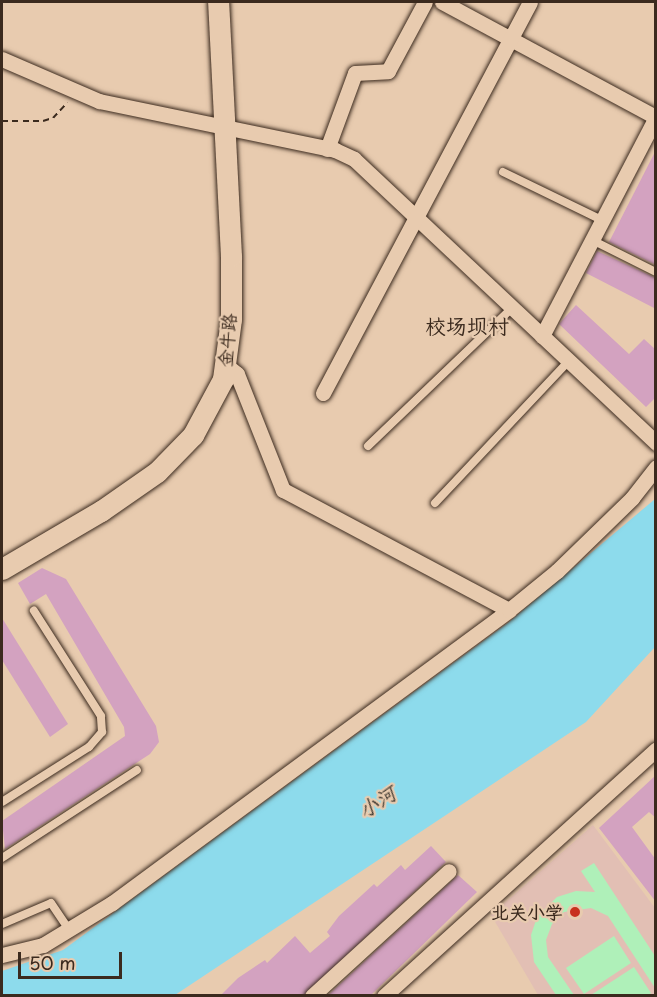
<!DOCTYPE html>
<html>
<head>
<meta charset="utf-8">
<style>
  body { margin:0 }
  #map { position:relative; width:657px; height:997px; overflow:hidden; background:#e8cbaf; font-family:"Playpen Sans","LXGW WenKai TC",sans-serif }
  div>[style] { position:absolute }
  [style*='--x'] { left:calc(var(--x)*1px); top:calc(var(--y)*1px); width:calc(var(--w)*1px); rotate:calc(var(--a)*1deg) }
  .built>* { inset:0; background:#e2bfb4 }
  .green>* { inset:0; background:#aff0b9 }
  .water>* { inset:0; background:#8ddbec }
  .building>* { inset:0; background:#d3a2c0 }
  .path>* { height:2px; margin-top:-1px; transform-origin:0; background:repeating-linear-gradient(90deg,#3b2a1e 0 6px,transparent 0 10.5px) }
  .roads { filter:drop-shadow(0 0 2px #3b2a1e) drop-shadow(0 0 2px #3b2a1e) }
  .lane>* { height:8px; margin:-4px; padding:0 4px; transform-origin:4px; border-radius:4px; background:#e8cbaf }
  .street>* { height:15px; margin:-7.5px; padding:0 7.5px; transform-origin:7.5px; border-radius:7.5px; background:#e8cbaf }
  .secondary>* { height:21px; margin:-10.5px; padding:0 10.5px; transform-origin:10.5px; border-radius:10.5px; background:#e8cbaf }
  .dots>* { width:16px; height:16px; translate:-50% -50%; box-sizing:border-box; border:3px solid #e8cbaf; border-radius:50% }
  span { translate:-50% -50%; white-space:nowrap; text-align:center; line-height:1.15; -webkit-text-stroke:4.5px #e8cbaf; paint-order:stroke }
  .street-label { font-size:18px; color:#3b2a1e }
  .poi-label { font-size:18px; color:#3b2a1e; font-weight:700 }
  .right { translate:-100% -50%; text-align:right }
  .water-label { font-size:20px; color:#433c33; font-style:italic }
  .quarter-label { font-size:21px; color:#3b2a1e }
  .frame { position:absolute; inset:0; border:3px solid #3b2a1e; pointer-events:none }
  .scale { position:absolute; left:18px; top:952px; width:104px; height:27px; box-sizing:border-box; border:3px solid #3b2a1e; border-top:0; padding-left:8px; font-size:18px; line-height:21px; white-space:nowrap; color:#3b2a1e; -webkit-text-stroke:4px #e8cbaf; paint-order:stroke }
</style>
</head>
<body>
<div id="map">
  <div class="built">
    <i style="clip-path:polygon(593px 825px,655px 908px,655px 995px,538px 995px,491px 915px)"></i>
  </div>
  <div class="green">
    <i style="clip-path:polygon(594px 863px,655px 956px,655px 988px,608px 916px,591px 908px,564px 912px,552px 924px,546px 940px,548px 957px,574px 995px,556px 995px,534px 962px,531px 935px,537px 917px,557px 897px,576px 891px,595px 892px,581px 871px)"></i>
    <i style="clip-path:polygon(614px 936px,631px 963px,584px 994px,566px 968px)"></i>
    <i style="clip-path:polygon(634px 967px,651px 993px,648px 995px,591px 995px)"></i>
  </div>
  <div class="water">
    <i style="clip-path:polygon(655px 499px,655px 647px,586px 722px,175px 995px,2px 995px,2px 971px,63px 950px,509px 622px)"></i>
  </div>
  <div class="building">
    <i style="clip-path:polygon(656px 150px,656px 265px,609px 242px)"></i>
    <i style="clip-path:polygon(597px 251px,656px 278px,656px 309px,586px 273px)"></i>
    <i style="clip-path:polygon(576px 305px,629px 354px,644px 339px,656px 350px,656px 397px,646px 407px,559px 324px)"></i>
    <i style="clip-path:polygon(42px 568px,66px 579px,156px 726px,159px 742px,150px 754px,5px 849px,2px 821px,125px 736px,124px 727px,46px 594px,30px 604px,18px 583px)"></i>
    <i style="clip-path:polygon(2px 618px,68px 724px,50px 737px,2px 660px)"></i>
    <i style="clip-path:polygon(656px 775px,656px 818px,649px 812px,632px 827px,656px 860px,656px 902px,599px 828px)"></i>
    <i style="clip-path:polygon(431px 846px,446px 862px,303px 996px,220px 996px,238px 978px,265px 960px,267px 963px,295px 936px,310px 953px,330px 936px,327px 932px,339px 916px,374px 884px,377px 887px,401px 865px,405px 870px)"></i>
    <i style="clip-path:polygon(458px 875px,477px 892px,370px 996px,327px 996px)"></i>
  </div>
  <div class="path">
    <i style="--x:2;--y:121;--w:41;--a:0"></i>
    <i style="--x:43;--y:121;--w:10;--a:-17"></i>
    <i style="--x:53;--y:118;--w:21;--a:-47"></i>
  </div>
  <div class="roads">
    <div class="lane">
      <i style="--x:503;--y:172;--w:110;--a:25.9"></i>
      <i style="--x:592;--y:240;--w:72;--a:26.6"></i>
      <i style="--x:368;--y:446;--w:199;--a:-43.8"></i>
      <i style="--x:435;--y:503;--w:195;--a:-46.7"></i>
      <i style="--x:2;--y:802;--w:103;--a:-32.3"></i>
      <i style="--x:89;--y:747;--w:20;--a:-49"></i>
      <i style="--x:102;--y:732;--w:16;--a:-94"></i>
      <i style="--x:101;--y:716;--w:125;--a:-122.5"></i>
      <i style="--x:2;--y:858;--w:161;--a:-33.1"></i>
      <i style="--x:2;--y:924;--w:53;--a:-23.2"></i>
      <i style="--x:51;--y:903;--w:32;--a:56"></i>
    </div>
    <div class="street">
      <i style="--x:442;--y:2;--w:243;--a:28.3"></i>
      <i style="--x:656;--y:117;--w:247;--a:117.5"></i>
      <i style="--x:2;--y:59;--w:106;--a:23.4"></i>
      <i style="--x:99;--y:101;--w:241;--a:11.7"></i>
      <i style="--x:335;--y:150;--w:21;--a:25"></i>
      <i style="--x:354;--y:159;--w:415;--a:43.2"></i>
      <i style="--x:327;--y:149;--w:81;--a:-69.8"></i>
      <i style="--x:355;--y:73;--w:33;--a:-3"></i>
      <i style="--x:388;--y:71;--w:78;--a:-61.8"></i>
      <i style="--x:226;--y:365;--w:14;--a:39"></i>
      <i style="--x:237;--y:374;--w:125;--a:68.4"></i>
      <i style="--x:283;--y:490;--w:256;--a:28"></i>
      <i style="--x:323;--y:393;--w:442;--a:-62.1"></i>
      <i style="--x:2;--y:955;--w:42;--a:-13.7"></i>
      <i style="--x:43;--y:945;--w:81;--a:-31.3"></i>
      <i style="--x:112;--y:903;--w:493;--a:-36.4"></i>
      <i style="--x:509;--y:610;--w:62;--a:-39.1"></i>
      <i style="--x:557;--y:571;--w:105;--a:-44.2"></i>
      <i style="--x:632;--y:498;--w:39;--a:-52"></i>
      <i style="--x:312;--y:996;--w:185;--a:-42.4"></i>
      <i style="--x:384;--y:996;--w:367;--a:-42.2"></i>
    </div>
    <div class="secondary">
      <i style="--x:2;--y:569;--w:115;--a:-30.4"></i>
      <i style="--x:101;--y:511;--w:68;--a:-34.9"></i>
      <i style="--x:157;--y:472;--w:52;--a:-45.8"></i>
      <i style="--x:193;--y:435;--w:64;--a:-61.8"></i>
      <i style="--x:223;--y:379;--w:61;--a:-82.4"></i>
      <i style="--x:231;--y:319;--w:63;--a:-90"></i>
      <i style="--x:231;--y:256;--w:254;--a:-92.9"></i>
    </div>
  </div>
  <div class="dots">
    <i style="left:575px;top:912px;background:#c8321e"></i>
  </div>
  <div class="street-label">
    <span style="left:227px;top:340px;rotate:-85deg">金牛路</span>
  </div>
  <div class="poi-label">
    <span class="right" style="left:563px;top:912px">北关小学</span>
  </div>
  <div class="water-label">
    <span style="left:377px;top:802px;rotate:-33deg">小河</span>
  </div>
  <div class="quarter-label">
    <span style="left:467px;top:325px">校场坝村</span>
  </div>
  <div class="frame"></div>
  <div class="scale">50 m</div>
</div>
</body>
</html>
